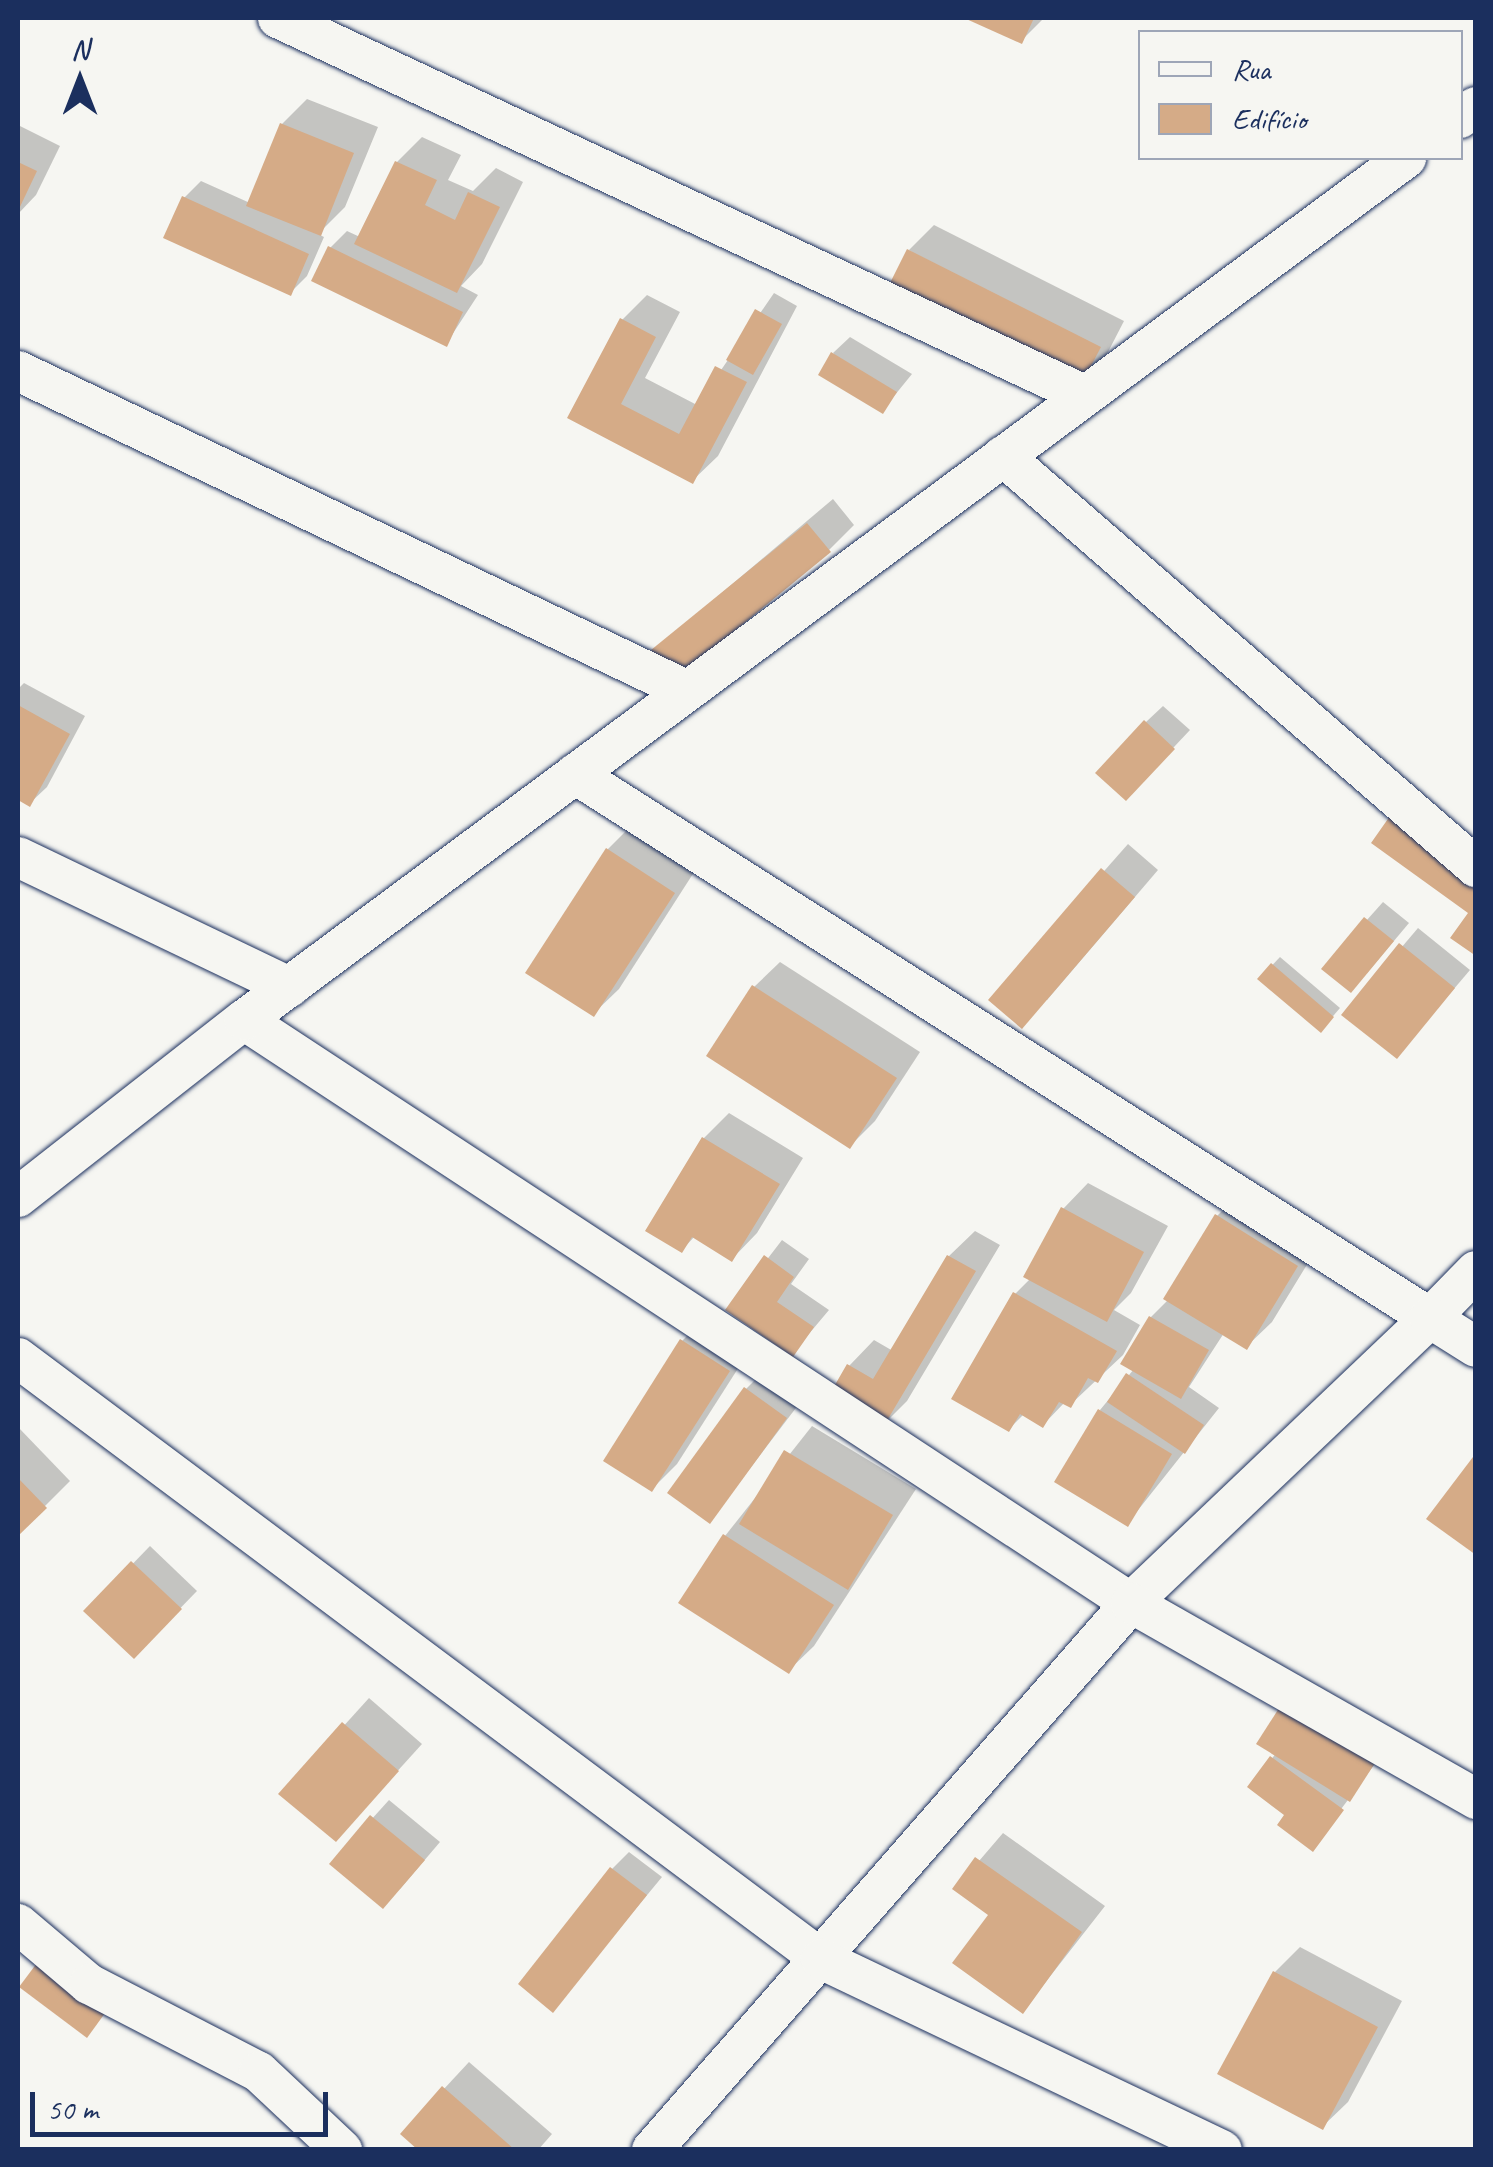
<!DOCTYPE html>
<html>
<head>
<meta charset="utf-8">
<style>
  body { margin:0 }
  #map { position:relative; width:1493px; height:2167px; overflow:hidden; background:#f6f6f2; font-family:Caveat,sans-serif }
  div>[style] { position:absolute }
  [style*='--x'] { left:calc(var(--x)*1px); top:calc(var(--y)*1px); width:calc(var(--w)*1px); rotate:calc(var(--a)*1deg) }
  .shadow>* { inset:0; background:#0003 }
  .building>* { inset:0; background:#d5ab87 }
  .roads { filter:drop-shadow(0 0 2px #1b2f5e) drop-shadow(0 0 2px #1b2f5e) }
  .minor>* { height:40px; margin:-20px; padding:0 20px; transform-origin:20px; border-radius:20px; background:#f6f6f2 }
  span { translate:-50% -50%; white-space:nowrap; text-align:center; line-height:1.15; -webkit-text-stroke:8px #f6f6f2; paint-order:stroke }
  .frame { position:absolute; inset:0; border:20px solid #1b2f5e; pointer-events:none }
  .legend { position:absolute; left:1138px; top:30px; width:325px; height:130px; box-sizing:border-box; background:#f6f6f2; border:2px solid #9ea6b7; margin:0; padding:12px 18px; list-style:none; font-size:30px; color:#1b2f5e }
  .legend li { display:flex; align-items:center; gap:20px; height:50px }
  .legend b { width:50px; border:2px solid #9ea6b7 }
  .north { position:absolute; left:30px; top:30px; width:100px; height:100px; -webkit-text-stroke:8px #f6f6f2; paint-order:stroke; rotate:0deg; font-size:28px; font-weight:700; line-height:40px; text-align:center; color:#1b2f5e }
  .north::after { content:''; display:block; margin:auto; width:35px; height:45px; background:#1b2f5e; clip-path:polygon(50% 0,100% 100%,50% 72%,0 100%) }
  .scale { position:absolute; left:30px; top:2092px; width:298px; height:45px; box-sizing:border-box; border:5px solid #1b2f5e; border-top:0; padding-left:12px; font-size:30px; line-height:35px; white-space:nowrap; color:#1b2f5e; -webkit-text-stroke:8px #f6f6f2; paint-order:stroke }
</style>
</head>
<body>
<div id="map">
  <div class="shadow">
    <i style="clip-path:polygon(970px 18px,1044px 18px,1021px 41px)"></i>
    <i style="clip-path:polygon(307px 99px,378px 127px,345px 207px,318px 234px,324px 237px,307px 276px,290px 293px,184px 198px,201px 181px,250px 203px,282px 124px)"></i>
    <i style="clip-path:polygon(18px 125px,60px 146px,36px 195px,18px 214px)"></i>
    <i style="clip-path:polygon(422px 137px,461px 155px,448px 180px,473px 191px,496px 168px,523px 182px,482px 264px,461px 286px,478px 295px,446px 344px,330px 248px,347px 231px,360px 237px,397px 162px)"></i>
    <i style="clip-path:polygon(934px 225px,1124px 321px,1107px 354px,1082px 380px,909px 250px)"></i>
    <i style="clip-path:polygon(774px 293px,797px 306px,718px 456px,692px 481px,571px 417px,622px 320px,647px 295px,680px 312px,645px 378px,697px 405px)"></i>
    <i style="clip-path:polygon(850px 337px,912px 374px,882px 411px,833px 353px)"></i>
    <i style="clip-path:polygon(833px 499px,854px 525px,829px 550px,654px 650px)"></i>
    <i style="clip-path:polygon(24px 683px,85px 716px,47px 787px,30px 803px,18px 797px,18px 689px)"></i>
    <i style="clip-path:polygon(1163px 706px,1190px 730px,1142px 781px,1146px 722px)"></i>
    <i style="clip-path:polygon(633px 824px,698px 866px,619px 989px,593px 1014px,608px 849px)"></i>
    <i style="clip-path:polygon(1128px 844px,1158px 870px,1047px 1000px,991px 999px)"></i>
    <i style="clip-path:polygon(1383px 902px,1409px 923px,1367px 973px,1324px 968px)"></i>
    <i style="clip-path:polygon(1418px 928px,1470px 970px,1397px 1056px,1345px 1014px)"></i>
    <i style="clip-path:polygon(1280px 957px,1340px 1008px,1328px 1022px,1260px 978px)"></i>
    <i style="clip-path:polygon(780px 962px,920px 1052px,875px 1121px,850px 1146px,754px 987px)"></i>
    <i style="clip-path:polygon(729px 1113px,803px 1158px,757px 1233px,732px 1259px,695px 1236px,682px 1250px,704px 1138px)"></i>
    <i style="clip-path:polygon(1088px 1183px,1168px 1226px,1131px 1293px,1114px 1310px,1140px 1325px,1123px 1355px,1070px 1405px,1065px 1402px,1043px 1425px,1024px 1414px,1009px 1429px,1015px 1294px,1031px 1278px,1063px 1209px)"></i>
    <i style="clip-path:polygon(1242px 1191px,1322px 1240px,1272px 1322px,1246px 1347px,1224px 1333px,1189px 1387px,1219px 1408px,1127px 1524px,1100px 1410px,1134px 1369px,1151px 1317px,1168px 1300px,1217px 1216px)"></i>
    <i style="clip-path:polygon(975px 1231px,1000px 1245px,907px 1401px,882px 1426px,849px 1366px,874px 1340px,893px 1351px,949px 1256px)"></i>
    <i style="clip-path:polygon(782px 1240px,809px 1259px,791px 1284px,829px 1310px,792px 1354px,729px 1309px)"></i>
    <i style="clip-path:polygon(707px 1316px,753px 1345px,677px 1464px,652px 1489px,682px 1341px)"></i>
    <i style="clip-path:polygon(763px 1372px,802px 1400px,710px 1521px,746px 1389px)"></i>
    <i style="clip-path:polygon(812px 1426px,916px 1489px,814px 1646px,788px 1671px,725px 1536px)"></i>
    <i style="clip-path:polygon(18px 1427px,70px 1481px,18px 1533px)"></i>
    <i style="clip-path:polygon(150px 1546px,197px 1591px,134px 1656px,87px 1611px)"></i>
    <i style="clip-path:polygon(369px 1698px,422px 1744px,336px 1839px,282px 1794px)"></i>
    <i style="clip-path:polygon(1389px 1745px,1312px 1848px,1288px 1814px,1251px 1787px,1276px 1753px)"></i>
    <i style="clip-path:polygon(389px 1800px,440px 1842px,400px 1889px,332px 1863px)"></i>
    <i style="clip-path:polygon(1003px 1833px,1105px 1906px,1023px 2011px,991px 1914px,955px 1889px)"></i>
    <i style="clip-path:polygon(629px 1852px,662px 1877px,553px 2009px,612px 1869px)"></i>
    <i style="clip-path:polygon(1300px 1947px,1402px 2001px,1348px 2102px,1322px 2127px,1275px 1972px)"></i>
    <i style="clip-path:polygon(469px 2062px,552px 2134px,538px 2150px,422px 2150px,403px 2133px)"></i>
  </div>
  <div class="building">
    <i style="clip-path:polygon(964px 18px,1034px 18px,1022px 44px)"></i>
    <i style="clip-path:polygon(280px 123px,354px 153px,321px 236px,246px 206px)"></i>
    <i style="clip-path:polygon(395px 161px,437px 180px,425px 205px,455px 220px,468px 192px,500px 207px,457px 293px,354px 244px)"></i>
    <i style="clip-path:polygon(18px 162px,37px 171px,18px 211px)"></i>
    <i style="clip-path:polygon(182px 196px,309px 254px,291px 296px,163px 238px)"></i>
    <i style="clip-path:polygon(328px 246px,463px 312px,447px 347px,311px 281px)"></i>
    <i style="clip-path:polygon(907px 249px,1101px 347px,1082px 383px,889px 285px)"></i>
    <i style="clip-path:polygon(755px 309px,782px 324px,753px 375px,726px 360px)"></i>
    <i style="clip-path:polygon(620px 318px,656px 337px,621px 404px,679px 434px,715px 366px,747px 382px,693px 484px,567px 418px)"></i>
    <i style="clip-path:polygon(831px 352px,897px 392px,883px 414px,818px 375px)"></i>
    <i style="clip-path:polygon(807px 523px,831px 552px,675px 680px,651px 650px)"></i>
    <i style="clip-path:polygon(18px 705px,70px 734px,30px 807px,18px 800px)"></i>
    <i style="clip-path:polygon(1144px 720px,1175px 749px,1126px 801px,1095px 773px)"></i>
    <i style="clip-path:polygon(1390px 816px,1476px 878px,1476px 956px,1450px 938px,1468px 913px,1371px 843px)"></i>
    <i style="clip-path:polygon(606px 848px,675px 893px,594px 1017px,525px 973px)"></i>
    <i style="clip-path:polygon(1101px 868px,1135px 897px,1022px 1029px,988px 1000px)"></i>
    <i style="clip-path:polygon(1364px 917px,1394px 941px,1351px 993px,1321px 969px)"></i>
    <i style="clip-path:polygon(1399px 943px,1455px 988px,1397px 1059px,1341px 1015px)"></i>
    <i style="clip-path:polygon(1271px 963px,1334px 1017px,1321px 1033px,1257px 979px)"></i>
    <i style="clip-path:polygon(752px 985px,897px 1078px,850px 1149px,706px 1056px)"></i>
    <i style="clip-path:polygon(702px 1137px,780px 1184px,732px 1262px,692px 1237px,682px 1253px,645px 1231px)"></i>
    <i style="clip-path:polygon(1061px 1207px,1144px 1252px,1107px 1322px,1023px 1277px)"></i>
    <i style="clip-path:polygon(1215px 1214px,1298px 1266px,1247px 1350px,1163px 1299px)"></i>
    <i style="clip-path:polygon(764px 1255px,794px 1277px,777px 1302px,814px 1327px,793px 1357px,725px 1310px)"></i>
    <i style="clip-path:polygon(947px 1255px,976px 1271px,882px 1429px,828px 1397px,847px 1364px,873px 1379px)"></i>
    <i style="clip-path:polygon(1013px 1292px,1117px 1351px,1098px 1383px,1088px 1378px,1071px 1408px,1059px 1402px,1043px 1428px,1020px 1414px,1009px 1432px,951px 1399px)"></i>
    <i style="clip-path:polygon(1149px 1316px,1209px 1350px,1181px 1399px,1120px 1364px)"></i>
    <i style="clip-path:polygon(680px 1339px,730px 1371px,652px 1492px,603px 1461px)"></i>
    <i style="clip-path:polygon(1126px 1373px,1204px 1425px,1185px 1454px,1107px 1402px)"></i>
    <i style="clip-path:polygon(744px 1387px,787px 1418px,710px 1524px,667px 1493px)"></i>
    <i style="clip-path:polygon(1098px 1409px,1172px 1454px,1128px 1527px,1054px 1482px)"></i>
    <i style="clip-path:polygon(784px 1450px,893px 1515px,848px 1590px,739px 1524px)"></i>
    <i style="clip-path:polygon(1476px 1453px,1476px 1555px,1426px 1519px)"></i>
    <i style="clip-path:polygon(18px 1478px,47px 1508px,18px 1536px)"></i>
    <i style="clip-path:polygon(723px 1534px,834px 1605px,789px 1674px,678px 1603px)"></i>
    <i style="clip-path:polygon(131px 1561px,182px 1609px,134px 1659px,83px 1611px)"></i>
    <i style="clip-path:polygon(1281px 1705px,1375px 1763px,1350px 1802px,1256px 1744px)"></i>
    <i style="clip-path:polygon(342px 1722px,399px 1771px,336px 1842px,278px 1794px)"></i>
    <i style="clip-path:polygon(1270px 1756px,1344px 1810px,1313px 1852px,1277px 1825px,1284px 1815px,1247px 1787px)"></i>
    <i style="clip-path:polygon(370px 1815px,425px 1860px,383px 1909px,329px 1864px)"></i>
    <i style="clip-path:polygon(975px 1857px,1082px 1932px,1023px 2014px,952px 1963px,988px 1915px,952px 1889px)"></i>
    <i style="clip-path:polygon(610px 1867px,647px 1895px,553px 2013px,518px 1984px)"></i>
    <i style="clip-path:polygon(40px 1959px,108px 2009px,87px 2038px,19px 1987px)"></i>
    <i style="clip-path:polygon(1273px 1971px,1378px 2027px,1323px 2130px,1217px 2074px)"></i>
    <i style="clip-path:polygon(442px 2086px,515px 2150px,418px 2150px,400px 2134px)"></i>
  </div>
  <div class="roads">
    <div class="minor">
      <i style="--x:278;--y:18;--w:888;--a:25.06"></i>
      <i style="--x:1460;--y:118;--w:19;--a:-35"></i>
      <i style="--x:18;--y:371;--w:740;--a:25.53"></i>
      <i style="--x:1003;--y:456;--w:627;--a:40.99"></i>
      <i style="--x:575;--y:774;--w:1013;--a:32.47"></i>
      <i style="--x:1430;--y:1318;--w:413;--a:136.4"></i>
      <i style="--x:1131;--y:1603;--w:727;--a:131.21"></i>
      <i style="--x:18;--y:857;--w:301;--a:25.6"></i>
      <i style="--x:244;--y:1020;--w:1061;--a:33.32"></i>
      <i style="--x:1131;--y:1603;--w:397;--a:29.6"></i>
      <i style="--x:18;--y:1197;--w:287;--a:-38.1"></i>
      <i style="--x:244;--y:1020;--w:1447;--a:-36.57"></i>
      <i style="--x:1476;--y:1271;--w:66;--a:134.4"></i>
      <i style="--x:1430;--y:1318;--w:54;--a:32.2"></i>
      <i style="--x:18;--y:1358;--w:1003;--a:36.81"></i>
      <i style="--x:821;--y:1959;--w:444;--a:25.5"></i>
      <i style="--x:18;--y:1924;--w:93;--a:40.2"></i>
      <i style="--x:89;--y:1984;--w:191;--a:27.4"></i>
      <i style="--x:259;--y:2072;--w:114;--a:43.2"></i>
    </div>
  </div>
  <div class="frame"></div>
  <ul class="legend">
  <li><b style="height:12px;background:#f6f6f2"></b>Rua</li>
  <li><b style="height:28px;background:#d5ab87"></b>Edifício</li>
  </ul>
  <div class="north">N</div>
  <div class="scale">50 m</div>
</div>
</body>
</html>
